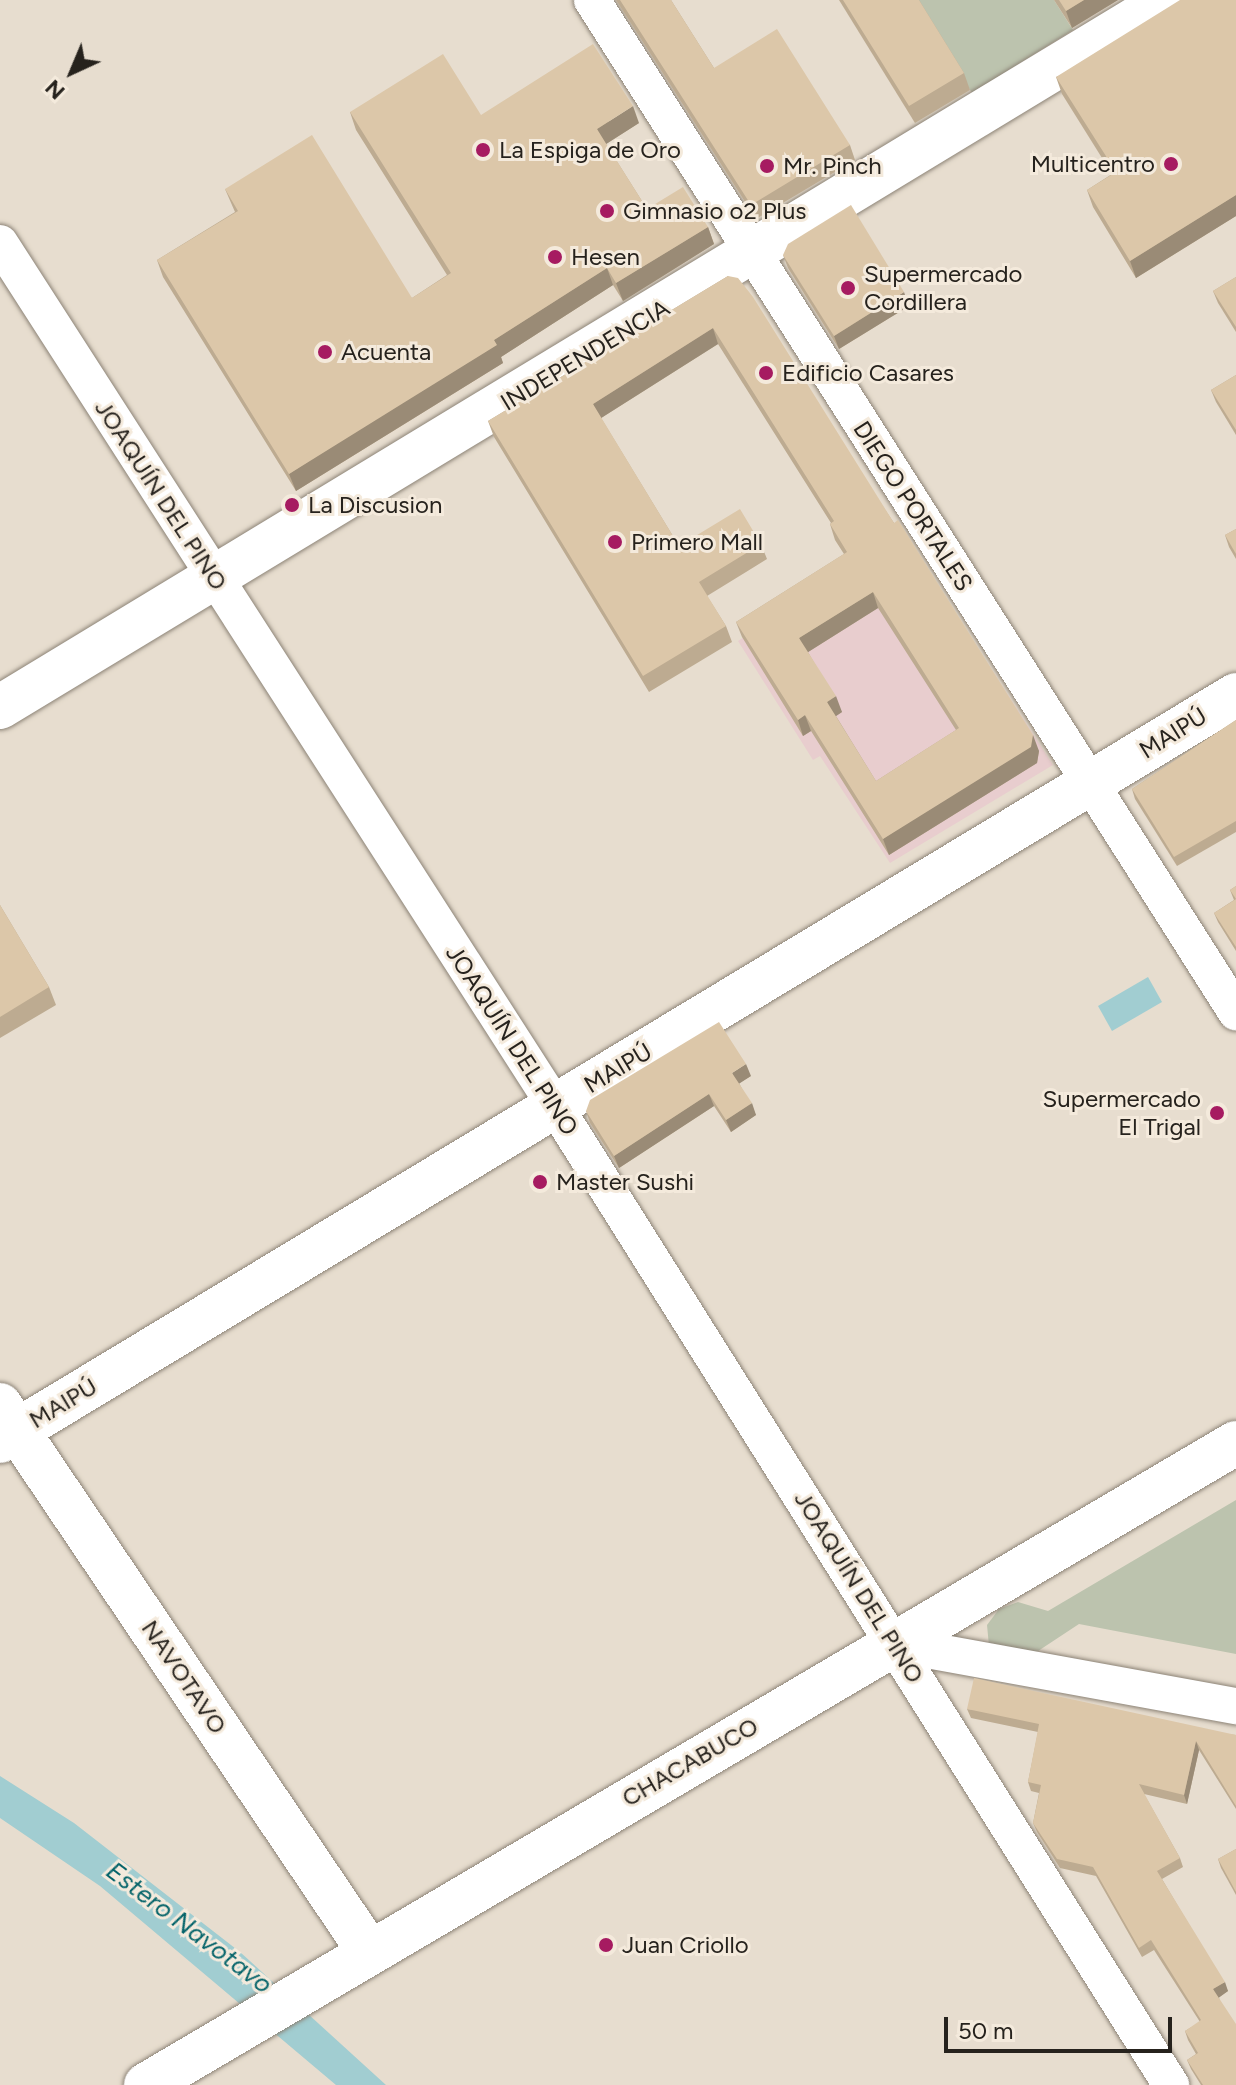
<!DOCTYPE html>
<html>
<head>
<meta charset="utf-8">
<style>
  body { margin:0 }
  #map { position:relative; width:1236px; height:2085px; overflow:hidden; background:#e7ddcf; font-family:Figtree,sans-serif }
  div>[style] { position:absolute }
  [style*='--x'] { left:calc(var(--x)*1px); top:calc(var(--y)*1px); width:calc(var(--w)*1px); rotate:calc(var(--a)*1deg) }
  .education>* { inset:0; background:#e8cdce }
  .green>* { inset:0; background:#bcc3ae }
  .water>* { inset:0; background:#a1cdd1 }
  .roads { filter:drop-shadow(0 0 2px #8c8376) drop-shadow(0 0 2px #8c8376) }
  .minor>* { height:36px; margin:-18px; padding:0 18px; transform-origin:18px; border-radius:18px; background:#fff }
  .tertiary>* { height:44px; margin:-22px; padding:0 22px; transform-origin:22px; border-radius:22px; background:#fff }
  .wall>* { inset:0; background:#bdab91 }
  .shaded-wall>* { inset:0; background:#9a8b76 }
  .building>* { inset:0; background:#dcc7a9 }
  .dots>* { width:22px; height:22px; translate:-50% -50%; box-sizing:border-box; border:4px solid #f4eadc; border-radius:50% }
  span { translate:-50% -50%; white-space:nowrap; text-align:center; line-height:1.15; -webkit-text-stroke:6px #f4eadc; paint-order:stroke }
  .poi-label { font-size:24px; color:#26221d }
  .left { translate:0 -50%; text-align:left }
  .right { translate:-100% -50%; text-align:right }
  .street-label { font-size:24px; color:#26221d }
  .water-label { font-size:26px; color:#05646a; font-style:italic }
  .north { position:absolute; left:32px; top:32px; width:80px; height:80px; -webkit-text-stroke:6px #f4eadc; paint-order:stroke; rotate:224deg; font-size:22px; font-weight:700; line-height:32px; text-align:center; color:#26221d }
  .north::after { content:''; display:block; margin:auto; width:28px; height:36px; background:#26221d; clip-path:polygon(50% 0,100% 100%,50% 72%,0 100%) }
  .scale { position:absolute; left:944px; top:2017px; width:228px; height:36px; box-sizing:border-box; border:4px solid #26221d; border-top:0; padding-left:10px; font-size:24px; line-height:28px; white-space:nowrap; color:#26221d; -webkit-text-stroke:6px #f4eadc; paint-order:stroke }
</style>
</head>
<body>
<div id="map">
  <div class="education">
    <i style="clip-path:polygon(905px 535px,1053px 765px,890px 863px,820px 756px,813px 760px,738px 641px)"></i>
  </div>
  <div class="green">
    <i style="clip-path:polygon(914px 0,1054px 0,1073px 30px,972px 93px)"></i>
    <i style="clip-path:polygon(1236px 1500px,1236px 1654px,1079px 1624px,1032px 1655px,989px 1646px,987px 1625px,999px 1609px,1018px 1602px,1048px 1611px)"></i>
  </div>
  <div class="water">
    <i style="clip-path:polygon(1148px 977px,1162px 1002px,1112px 1031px,1098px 1006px)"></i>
    <i style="clip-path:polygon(0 1776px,74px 1823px,240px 1952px,386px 2085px,336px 2085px,100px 1886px,0 1818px)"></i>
  </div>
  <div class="roads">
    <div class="minor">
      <i style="--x:592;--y:0;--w:1200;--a:57.53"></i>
      <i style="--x:0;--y:243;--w:1026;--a:57.25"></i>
      <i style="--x:555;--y:1106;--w:1157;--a:57.82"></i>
      <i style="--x:894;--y:1644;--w:348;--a:10.3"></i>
    </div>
    <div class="tertiary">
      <i style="--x:0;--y:707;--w:1364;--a:-31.21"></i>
      <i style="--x:0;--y:1405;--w:658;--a:55.97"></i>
      <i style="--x:0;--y:1441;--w:1444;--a:-31.11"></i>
      <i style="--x:146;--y:2085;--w:1265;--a:-30.5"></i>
    </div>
  </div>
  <div class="wall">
    <i style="clip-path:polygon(616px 0,671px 0,714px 68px,850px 145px,855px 160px,756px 219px)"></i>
    <i style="clip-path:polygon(839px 0,919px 0,964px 73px,970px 90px,915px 123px)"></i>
    <i style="clip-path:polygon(1054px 0,1118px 0,1072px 28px)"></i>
    <i style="clip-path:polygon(1236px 0,1236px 216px,1136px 278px,1093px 207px,1087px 190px,1112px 174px,1062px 94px,1056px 77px)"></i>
    <i style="clip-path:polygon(350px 112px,481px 115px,639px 123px,606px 144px,647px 209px,708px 227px,714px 244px,623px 301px,613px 285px,501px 357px,503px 363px,296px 491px,163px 277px,157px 260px,235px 212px,225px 189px,412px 298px,447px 275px,356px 130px)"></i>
    <i style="clip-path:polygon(783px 255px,909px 306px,839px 349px,788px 268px)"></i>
    <i style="clip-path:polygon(evenodd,728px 276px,894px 523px,1039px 751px,1037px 763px,889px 855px,811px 731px,803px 736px,742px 637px,736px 622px,844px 554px,835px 540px,830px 524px,831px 523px,718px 344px,601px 418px,679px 546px,761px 544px,767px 559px,707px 596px,726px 626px,732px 642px,649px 692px,494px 437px,488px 421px,728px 276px,878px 608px,956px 730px,876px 781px,836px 716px,842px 712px,808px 652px,878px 608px)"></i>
    <i style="clip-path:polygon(1236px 277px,1236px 332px,1218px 303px,1213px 291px)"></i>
    <i style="clip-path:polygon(1236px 375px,1236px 435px,1216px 402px,1211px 390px)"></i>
    <i style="clip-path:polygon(1236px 529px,1236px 559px,1229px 547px,1225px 535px)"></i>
    <i style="clip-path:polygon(1236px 720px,1236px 832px,1177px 866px,1135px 799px,1132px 789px)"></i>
    <i style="clip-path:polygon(1236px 886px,1236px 951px,1218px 922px,1214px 913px,1234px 900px,1230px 890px)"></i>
    <i style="clip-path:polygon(0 905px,49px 987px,56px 1005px,0 1038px)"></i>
    <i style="clip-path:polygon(751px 1076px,739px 1083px,756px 1115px,731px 1132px,714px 1106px,619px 1168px,590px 1123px,586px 1111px)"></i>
    <i style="clip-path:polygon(967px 1709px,1236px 1735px,1236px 1809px,1199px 1750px,1187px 1804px,1144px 1794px,1180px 1858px,1183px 1867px,1162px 1879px,1228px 1991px,1219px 1997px,1236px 2085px,1201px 2085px,1191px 2069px,1187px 2060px,1196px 2054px,1188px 2040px,1185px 2031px,1200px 2022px,1154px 1950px,1142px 1957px,1096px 1876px,1060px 1868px,1037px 1832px,1033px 1823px,1039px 1793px,1031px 1791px,1028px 1782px,1038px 1732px,971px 1718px)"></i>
    <i style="clip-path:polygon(1236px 1849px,1236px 1895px,1221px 1868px,1218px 1859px)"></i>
  </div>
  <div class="shaded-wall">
    <i style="clip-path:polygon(1084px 0,1118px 0,1072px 28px,1066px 11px)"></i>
    <i style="clip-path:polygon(633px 106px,639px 123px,603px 146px,597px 129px)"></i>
    <i style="clip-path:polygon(1236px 195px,1236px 216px,1136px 278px,1130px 261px)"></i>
    <i style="clip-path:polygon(708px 227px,714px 244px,623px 301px,616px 283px)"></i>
    <i style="clip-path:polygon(607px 268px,613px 285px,501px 357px,503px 363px,296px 491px,289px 474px,494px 340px)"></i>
    <i style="clip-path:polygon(904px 292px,909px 306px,839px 349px,834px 336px)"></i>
    <i style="clip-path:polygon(713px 328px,718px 344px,598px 420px,593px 404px)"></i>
    <i style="clip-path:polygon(873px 592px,878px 608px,805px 654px,799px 638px)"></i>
    <i style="clip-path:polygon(836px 696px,842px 712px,833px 718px,827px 702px)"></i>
    <i style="clip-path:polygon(805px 715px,811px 731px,803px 736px,798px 720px)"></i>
    <i style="clip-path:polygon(1033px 735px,1039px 751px,1037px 763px,889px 855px,883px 839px)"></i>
    <i style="clip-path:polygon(746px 1064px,751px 1076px,737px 1085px,732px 1073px)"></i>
    <i style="clip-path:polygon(709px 1094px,714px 1106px,619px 1168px,614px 1156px)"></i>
    <i style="clip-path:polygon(752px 1103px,756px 1115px,731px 1132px,726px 1120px)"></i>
    <i style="clip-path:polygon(1196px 1741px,1199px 1750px,1187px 1804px,1184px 1795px)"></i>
    <i style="clip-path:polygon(1225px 1982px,1228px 1991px,1217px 1999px,1213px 1989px)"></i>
  </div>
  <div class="building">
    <i style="clip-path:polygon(620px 0,671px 0,714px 68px,777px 29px,850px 145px,751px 205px)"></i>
    <i style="clip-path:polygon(843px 0,919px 0,964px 73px,909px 106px)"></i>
    <i style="clip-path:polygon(1059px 0,1084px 0,1066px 11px)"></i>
    <i style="clip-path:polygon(1180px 0,1236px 0,1236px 195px,1130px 261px,1087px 190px,1116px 172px,1056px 77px)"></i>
    <i style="clip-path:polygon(593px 44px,633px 106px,597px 129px,610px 150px,647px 209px,683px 187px,708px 227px,616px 283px,607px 268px,494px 340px,497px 345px,289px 474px,157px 260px,238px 211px,225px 189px,312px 135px,412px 298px,451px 273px,350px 112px,443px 54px,481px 115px)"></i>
    <i style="clip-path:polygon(851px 205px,904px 292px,834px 336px,783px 255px,788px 244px)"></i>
    <i style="clip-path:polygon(evenodd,728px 276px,738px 278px,753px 297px,894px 523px,898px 520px,1033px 735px,1031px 747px,883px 839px,805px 715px,798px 720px,736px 622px,847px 552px,830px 524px,834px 521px,713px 328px,593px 404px,679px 546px,740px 509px,761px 544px,699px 582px,726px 626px,643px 676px,488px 421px,728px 276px,873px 592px,959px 728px,876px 781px,827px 702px,836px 696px,799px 638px,873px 592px)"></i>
    <i style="clip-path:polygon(1236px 277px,1236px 327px,1213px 291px)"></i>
    <i style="clip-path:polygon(1236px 375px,1236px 430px,1211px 390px)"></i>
    <i style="clip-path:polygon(1236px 529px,1236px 554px,1225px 535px)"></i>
    <i style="clip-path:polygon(1236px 720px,1236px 821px,1174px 857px,1132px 789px)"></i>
    <i style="clip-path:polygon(1236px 886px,1236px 899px,1230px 890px)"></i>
    <i style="clip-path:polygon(1236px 899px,1236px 947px,1214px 913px)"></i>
    <i style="clip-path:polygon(0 905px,49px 987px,0 1017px)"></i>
    <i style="clip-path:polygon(719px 1022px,746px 1064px,732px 1073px,752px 1103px,726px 1120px,709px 1094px,614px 1156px,586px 1111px,590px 1100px)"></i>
    <i style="clip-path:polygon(974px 1678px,1236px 1735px,1236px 1806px,1196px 1741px,1184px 1795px,1139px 1784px,1180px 1858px,1157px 1871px,1225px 1982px,1213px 1989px,1236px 2024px,1236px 2085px,1203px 2085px,1187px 2060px,1198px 2053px,1185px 2031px,1201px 2020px,1151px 1940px,1139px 1948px,1093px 1867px,1057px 1859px,1033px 1823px,1041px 1785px,1028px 1782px,1039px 1724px,967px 1709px)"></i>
    <i style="clip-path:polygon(1236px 1849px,1236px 1892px,1218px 1859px)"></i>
  </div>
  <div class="dots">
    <i style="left:483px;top:150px;background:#a61b61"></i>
    <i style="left:1171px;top:164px;background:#a61b61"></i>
    <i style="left:767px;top:166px;background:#a61b61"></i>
    <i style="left:607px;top:211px;background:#a61b61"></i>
    <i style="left:555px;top:257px;background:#a61b61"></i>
    <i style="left:848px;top:288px;background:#a61b61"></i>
    <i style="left:325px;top:352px;background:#a61b61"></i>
    <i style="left:766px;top:373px;background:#a61b61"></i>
    <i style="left:292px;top:505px;background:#a61b61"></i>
    <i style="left:615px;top:542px;background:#a61b61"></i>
    <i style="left:1217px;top:1113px;background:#a61b61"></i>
    <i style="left:540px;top:1182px;background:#a61b61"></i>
    <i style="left:606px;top:1945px;background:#a61b61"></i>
  </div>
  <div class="poi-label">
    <span class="left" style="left:499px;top:150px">La Espiga de Oro</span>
    <span class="right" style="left:1155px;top:164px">Multicentro</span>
    <span class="left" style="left:783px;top:166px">Mr. Pinch</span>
    <span class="left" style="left:623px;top:211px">Gimnasio o2 Plus</span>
    <span class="left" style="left:571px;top:257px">Hesen</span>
    <span class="left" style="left:864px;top:288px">Supermercado<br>Cordillera</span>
    <span class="left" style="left:341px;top:352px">Acuenta</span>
    <span class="left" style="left:782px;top:373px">Edificio Casares</span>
    <span class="left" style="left:308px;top:505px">La Discusion</span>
    <span class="left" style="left:631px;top:542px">Primero Mall</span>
    <span class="right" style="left:1201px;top:1113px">Supermercado<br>El Trigal</span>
    <span class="left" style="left:556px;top:1182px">Master Sushi</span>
    <span class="left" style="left:622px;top:1945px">Juan Criollo</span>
  </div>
  <div class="street-label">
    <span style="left:585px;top:355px;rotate:-31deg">INDEPENDENCIA</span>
    <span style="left:161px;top:495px;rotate:57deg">JOAQUÍN DEL PINO</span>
    <span style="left:913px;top:506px;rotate:57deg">DIEGO PORTALES</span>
    <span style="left:1173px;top:733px;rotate:-32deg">MAIPÚ</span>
    <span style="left:512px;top:1040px;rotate:57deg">JOAQUÍN DEL PINO</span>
    <span style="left:618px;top:1068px;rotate:-31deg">MAIPÚ</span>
    <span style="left:63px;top:1403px;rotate:-31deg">MAIPÚ</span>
    <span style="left:859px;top:1587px;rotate:58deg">JOAQUÍN DEL PINO</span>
    <span style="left:184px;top:1677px;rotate:56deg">NAVOTAVO</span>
    <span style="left:690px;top:1762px;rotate:-30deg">CHACABUCO</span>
  </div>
  <div class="water-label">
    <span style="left:189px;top:1928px;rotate:37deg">Estero Navotavo</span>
  </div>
  <div class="north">N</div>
  <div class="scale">50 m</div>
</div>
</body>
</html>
